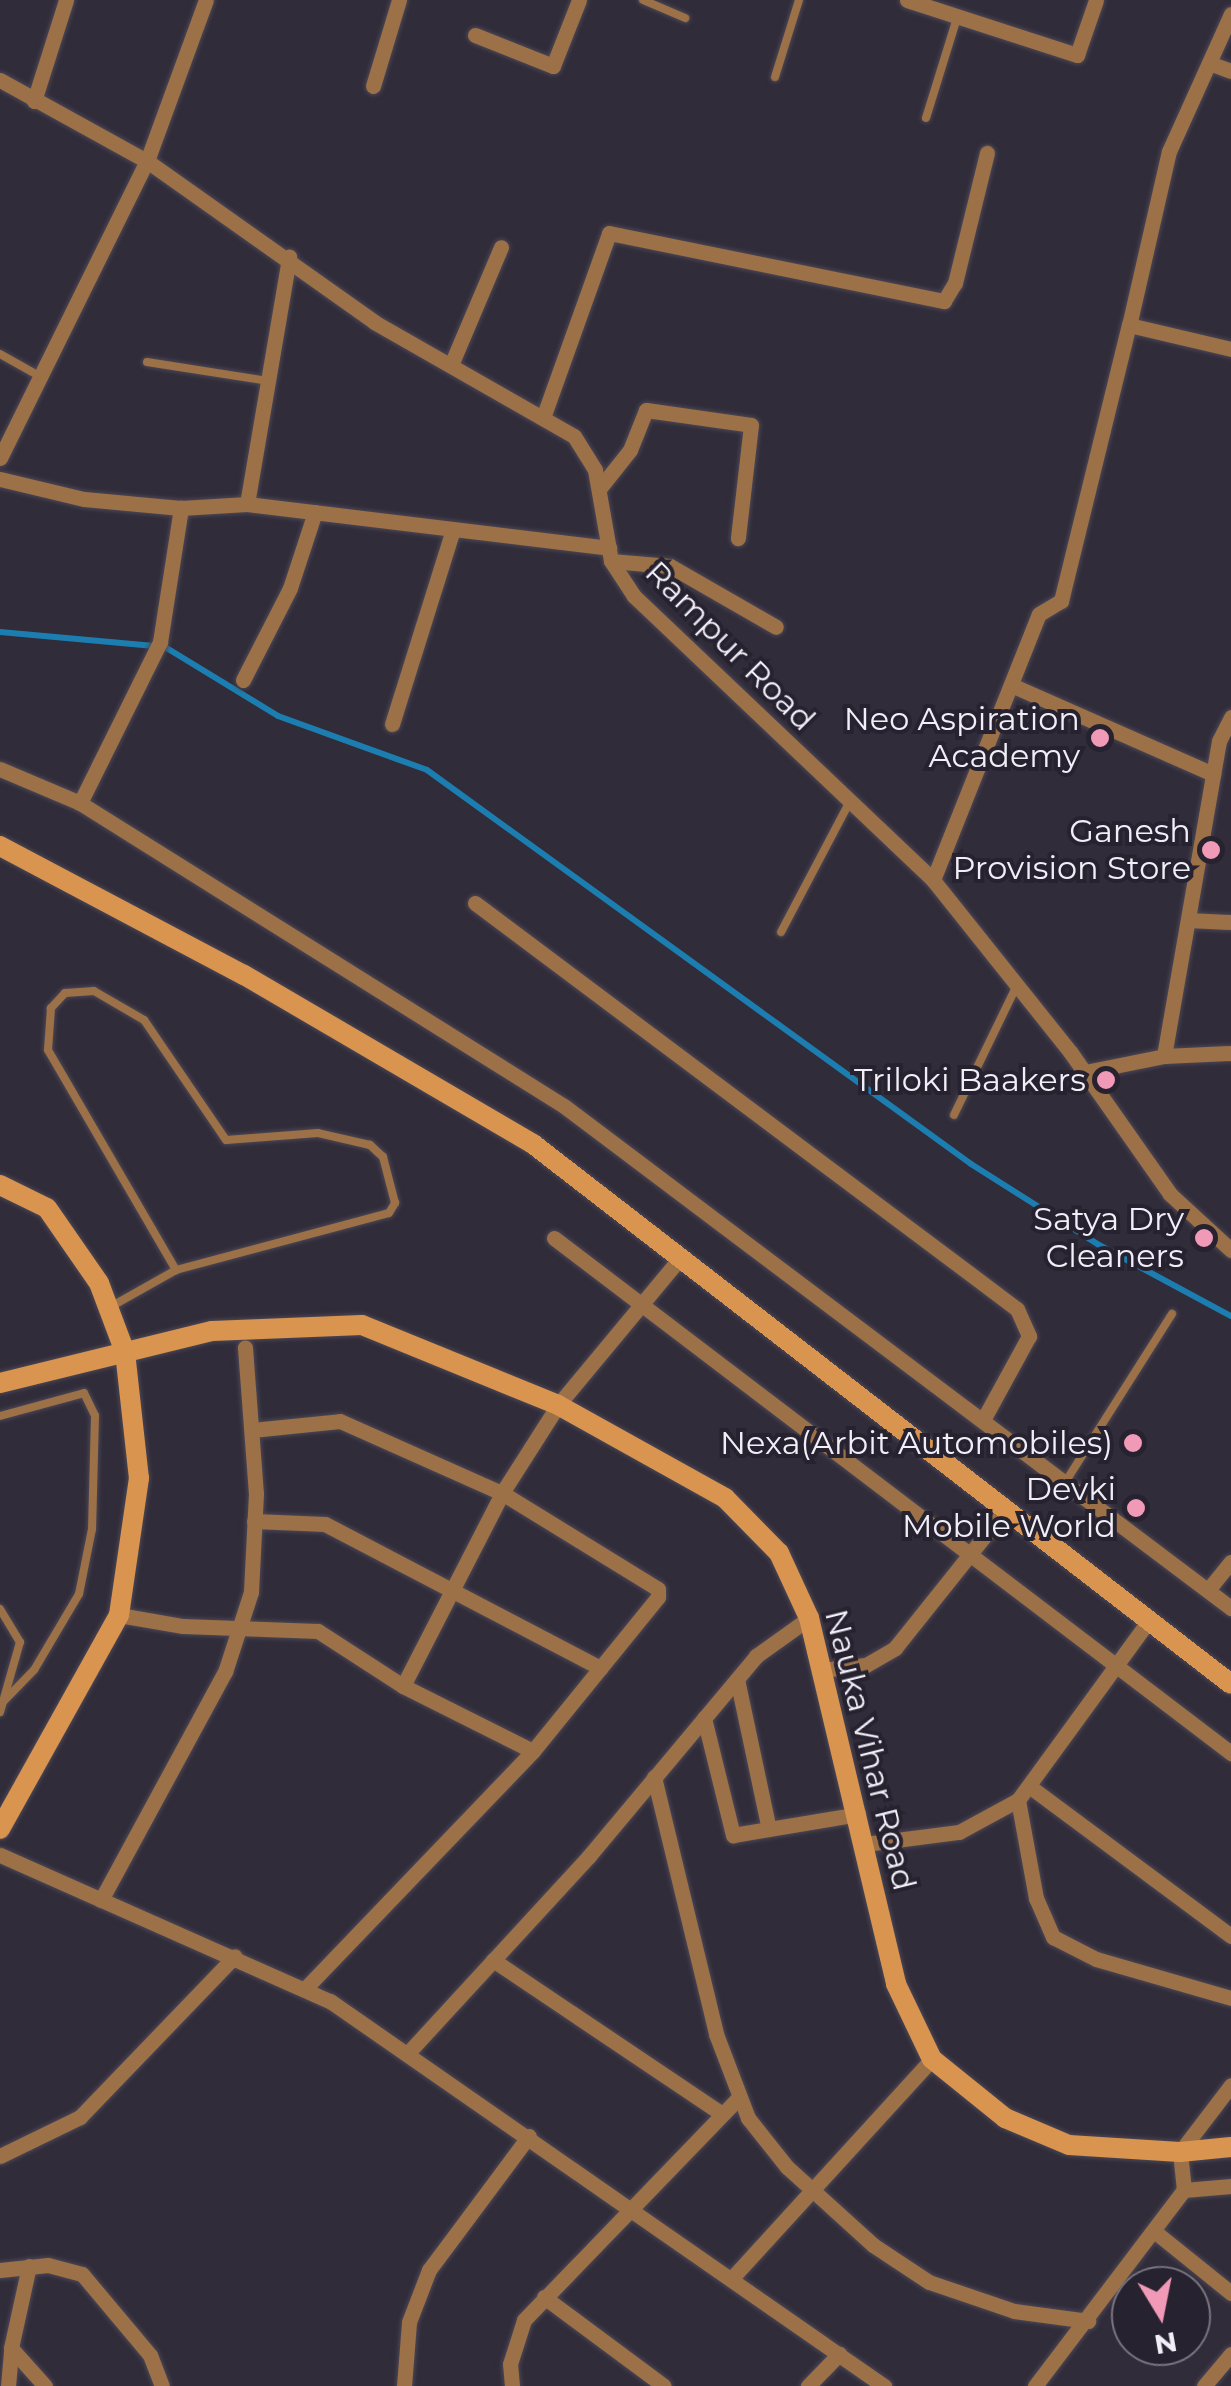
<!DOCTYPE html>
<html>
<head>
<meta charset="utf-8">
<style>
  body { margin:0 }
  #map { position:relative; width:1231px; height:2386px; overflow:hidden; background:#312c3a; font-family:Montserrat,sans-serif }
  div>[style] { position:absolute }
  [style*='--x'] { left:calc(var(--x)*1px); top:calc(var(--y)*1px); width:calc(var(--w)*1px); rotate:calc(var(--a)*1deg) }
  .stream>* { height:6px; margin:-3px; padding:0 3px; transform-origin:3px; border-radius:3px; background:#1c7eb0 }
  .roads { filter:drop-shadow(0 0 2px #4c4754) drop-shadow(0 0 2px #4c4754) }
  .lane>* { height:8px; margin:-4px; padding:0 4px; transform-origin:4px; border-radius:4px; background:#9c7148 }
  .street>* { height:15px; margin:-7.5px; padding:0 7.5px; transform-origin:7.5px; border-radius:7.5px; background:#9c7148 }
  .secondary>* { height:20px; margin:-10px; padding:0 10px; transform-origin:10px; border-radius:10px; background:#d99550 }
  .dots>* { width:28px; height:28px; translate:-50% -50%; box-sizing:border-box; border:5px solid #27222f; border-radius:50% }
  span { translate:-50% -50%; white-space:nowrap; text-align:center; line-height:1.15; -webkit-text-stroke:8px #27222f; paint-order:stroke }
  .street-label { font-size:32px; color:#f1eef7 }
  .poi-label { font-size:32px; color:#f1eef7 }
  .right { translate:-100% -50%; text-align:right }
  .north { position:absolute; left:1111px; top:2266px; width:100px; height:100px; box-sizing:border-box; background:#27222f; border:2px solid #78747f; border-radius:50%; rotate:170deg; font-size:28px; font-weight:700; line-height:40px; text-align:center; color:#f1eef7 }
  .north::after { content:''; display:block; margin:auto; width:35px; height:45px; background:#f09ab7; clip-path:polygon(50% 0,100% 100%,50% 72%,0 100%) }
</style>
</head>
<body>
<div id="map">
  <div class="stream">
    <i style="--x:0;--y:632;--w:166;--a:5.2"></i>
    <i style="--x:165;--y:647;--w:132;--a:31.4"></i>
    <i style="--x:278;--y:716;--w:158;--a:19.9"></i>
    <i style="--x:427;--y:770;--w:672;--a:35.91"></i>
    <i style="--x:971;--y:1164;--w:151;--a:32.3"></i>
    <i style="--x:1099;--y:1245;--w:150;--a:28.3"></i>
  </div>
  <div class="roads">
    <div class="lane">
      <i style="--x:643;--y:0;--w:46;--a:23.2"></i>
      <i style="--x:775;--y:77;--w:81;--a:-72.7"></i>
      <i style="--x:926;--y:118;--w:105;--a:-72.8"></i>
      <i style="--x:0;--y:354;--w:47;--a:29.3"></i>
      <i style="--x:147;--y:362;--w:122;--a:8.9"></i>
      <i style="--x:781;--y:932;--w:146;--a:-62.2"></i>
      <i style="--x:954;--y:1115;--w:144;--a:-64.1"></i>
      <i style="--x:112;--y:1306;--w:73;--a:-29.4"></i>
      <i style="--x:176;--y:1270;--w:220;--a:-15"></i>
      <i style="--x:389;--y:1213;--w:12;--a:-59"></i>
      <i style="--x:395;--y:1203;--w:48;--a:-104.6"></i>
      <i style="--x:383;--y:1157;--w:18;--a:-137"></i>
      <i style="--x:370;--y:1145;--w:53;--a:-167"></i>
      <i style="--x:318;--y:1133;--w:92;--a:175.6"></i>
      <i style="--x:226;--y:1140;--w:145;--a:-124.3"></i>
      <i style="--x:144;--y:1020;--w:58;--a:-149.9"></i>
      <i style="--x:94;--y:991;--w:29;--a:176"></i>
      <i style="--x:65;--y:993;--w:21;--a:133"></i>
      <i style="--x:51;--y:1008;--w:42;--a:94.1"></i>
      <i style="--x:48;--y:1050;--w:255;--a:59.8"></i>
      <i style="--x:0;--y:1416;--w:87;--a:-15.3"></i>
      <i style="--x:84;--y:1393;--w:25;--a:64"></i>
      <i style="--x:95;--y:1416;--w:113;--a:91.5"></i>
      <i style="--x:92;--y:1529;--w:66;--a:101.3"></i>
      <i style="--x:79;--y:1594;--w:88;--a:120.6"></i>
      <i style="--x:34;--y:1670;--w:45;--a:134.1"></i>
      <i style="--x:1066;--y:1481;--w:198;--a:-57.6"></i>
      <i style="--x:0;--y:1609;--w:39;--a:59"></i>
      <i style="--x:20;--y:1642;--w:73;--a:105.9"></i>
    </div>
    <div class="street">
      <i style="--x:907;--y:0;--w:179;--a:17.9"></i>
      <i style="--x:1077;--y:55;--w:58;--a:-70.9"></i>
      <i style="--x:1231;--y:14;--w:150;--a:114.3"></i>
      <i style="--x:1169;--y:151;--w:179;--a:102.9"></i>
      <i style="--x:1129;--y:325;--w:105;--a:13.2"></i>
      <i style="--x:475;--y:35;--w:84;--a:21.7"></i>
      <i style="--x:553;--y:66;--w:71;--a:-68.5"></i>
      <i style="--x:1209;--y:63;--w:23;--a:20"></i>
      <i style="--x:0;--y:80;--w:168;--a:28.9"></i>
      <i style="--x:147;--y:161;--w:278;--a:35.3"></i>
      <i style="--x:374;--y:322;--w:230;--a:29.7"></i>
      <i style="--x:574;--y:436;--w:40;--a:58"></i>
      <i style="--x:595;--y:470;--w:92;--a:80"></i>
      <i style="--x:611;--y:561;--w:42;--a:56.7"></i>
      <i style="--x:634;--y:596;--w:412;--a:43.5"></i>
      <i style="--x:933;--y:880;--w:221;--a:51.4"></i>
      <i style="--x:1071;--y:1053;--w:172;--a:54.9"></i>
      <i style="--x:1170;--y:1194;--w:83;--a:42.6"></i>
      <i style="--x:373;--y:86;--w:90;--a:-73.2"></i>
      <i style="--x:34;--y:101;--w:106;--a:-72.4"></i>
      <i style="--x:451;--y:365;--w:128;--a:-67"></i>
      <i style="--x:544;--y:415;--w:193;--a:-70.3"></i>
      <i style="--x:609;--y:233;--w:342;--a:11.5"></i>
      <i style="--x:944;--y:301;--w:21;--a:-59"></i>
      <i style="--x:955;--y:283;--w:134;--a:-76.2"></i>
      <i style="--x:0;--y:458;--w:331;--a:-63.7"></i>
      <i style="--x:147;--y:161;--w:171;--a:-69.9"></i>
      <i style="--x:0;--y:479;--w:86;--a:13.4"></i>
      <i style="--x:84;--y:499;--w:97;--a:5.3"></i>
      <i style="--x:181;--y:508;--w:66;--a:-3.5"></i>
      <i style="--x:247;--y:504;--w:365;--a:6.9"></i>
      <i style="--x:599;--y:489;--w:50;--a:-51.5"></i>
      <i style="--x:630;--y:450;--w:43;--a:-68.2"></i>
      <i style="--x:646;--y:410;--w:106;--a:8.1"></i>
      <i style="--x:751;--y:425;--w:114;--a:96.6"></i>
      <i style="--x:247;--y:504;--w:251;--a:-80.3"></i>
      <i style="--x:611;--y:561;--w:59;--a:4.8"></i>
      <i style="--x:670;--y:566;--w:122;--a:29.9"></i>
      <i style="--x:243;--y:680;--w:103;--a:-62.9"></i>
      <i style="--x:290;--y:588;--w:80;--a:-71.8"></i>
      <i style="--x:1011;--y:685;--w:221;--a:23.8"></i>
      <i style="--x:392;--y:724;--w:204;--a:-72.6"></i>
      <i style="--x:0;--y:769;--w:87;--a:23"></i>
      <i style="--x:80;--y:803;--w:571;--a:32.05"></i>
      <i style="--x:564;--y:1106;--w:835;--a:36.97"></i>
      <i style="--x:80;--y:803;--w:180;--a:-63.6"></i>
      <i style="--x:160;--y:642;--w:136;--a:-81.1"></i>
      <i style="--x:933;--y:880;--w:286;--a:-68.3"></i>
      <i style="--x:1039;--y:614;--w:26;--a:-31"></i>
      <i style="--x:1061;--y:601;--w:284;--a:-76.2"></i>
      <i style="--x:475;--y:903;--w:677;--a:36.84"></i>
      <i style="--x:1017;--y:1309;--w:30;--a:66"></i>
      <i style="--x:1029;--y:1336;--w:96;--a:118.7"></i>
      <i style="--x:1188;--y:920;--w:43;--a:2.7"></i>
      <i style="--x:1164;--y:1056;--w:67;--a:-2.6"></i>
      <i style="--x:1085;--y:1072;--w:81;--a:-11.4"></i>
      <i style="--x:1164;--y:1056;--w:320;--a:-80.1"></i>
      <i style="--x:1219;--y:741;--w:27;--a:-63"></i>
      <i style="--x:554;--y:1238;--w:851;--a:37.26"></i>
      <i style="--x:252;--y:1430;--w:88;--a:-5.8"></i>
      <i style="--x:340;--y:1421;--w:177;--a:24"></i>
      <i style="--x:502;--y:1493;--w:183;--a:31.6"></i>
      <i style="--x:658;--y:1589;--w:8;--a:90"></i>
      <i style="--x:658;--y:1597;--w:198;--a:129.1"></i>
      <i style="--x:254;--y:1521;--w:71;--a:2.4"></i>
      <i style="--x:325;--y:1524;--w:311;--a:27.6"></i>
      <i style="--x:1208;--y:1590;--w:36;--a:-51"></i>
      <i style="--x:119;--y:1615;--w:65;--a:9.8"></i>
      <i style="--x:183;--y:1626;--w:135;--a:2.1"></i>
      <i style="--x:318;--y:1631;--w:101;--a:32.9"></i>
      <i style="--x:403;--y:1686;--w:145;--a:26.6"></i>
      <i style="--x:533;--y:1751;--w:330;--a:133.8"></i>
      <i style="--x:821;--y:1670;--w:45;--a:-6.3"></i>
      <i style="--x:866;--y:1665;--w:34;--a:-30"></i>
      <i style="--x:895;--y:1648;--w:176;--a:-51.4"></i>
      <i style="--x:737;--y:1679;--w:153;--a:78"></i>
      <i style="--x:403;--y:1686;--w:217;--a:-62.8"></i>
      <i style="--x:502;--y:1493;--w:104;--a:-57.5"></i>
      <i style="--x:558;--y:1405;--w:191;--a:-50.3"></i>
      <i style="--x:704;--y:1718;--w:121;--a:76.1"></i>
      <i style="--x:733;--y:1835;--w:127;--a:-9.5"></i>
      <i style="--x:654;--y:1777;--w:264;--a:76.4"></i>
      <i style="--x:716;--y:2034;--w:90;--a:69.1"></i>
      <i style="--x:748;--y:2118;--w:63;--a:51.5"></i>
      <i style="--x:787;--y:2167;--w:116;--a:42.2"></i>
      <i style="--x:873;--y:2245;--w:67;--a:33.5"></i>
      <i style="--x:929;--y:2282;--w:90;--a:18.8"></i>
      <i style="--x:1014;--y:2311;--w:75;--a:7.7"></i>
      <i style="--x:1029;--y:1786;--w:252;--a:36.6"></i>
      <i style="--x:1018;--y:1800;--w:100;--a:79.6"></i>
      <i style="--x:1036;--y:1898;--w:43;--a:66.4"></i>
      <i style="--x:1053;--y:1937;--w:48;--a:27.1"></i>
      <i style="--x:1096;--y:1959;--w:141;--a:16.1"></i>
      <i style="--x:865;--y:1844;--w:95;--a:-7.3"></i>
      <i style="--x:959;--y:1832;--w:67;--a:-28.5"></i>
      <i style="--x:1018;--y:1800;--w:224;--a:-53.9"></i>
      <i style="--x:0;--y:1855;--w:361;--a:23.9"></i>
      <i style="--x:330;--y:2001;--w:675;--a:34.8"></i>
      <i style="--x:101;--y:1900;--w:260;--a:-61.5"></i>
      <i style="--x:225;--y:1672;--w:84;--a:-72"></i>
      <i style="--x:251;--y:1592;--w:98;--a:-87.1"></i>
      <i style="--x:256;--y:1494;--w:147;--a:-94.3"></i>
      <i style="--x:493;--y:1960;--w:276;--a:33.9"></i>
      <i style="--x:407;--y:2054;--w:269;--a:-47.4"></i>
      <i style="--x:589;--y:1856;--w:261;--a:-50.1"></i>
      <i style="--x:756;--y:1656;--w:65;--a:-35.6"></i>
      <i style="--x:0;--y:2156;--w:89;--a:-26"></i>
      <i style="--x:80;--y:2117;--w:223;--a:-46.1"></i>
      <i style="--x:1184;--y:2190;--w:38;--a:-96"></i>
      <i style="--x:1180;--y:2152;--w:84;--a:-52.7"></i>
      <i style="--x:1154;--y:2231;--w:99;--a:38.8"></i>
      <i style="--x:29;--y:2266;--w:84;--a:102.4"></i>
      <i style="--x:11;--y:2348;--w:51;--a:48.2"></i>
      <i style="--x:0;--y:2270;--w:48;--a:-5.9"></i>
      <i style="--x:48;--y:2265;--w:35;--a:15"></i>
      <i style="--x:82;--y:2274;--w:106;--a:50"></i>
      <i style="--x:150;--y:2355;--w:33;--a:69"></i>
      <i style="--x:732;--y:2278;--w:297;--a:-47.6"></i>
      <i style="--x:544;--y:2297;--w:149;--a:36.6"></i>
      <i style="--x:8;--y:2386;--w:38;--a:-85"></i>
      <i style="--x:404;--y:2386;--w:64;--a:-85.5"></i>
      <i style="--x:409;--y:2322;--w:56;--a:-69"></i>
      <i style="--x:429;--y:2270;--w:167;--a:-53.3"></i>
      <i style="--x:512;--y:2386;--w:22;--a:-95"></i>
      <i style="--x:510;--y:2364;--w:46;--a:-72.3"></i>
      <i style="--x:524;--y:2320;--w:310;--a:-46"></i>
      <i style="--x:808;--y:2386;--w:45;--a:-45.9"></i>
      <i style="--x:1035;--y:2386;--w:246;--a:-52.8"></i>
      <i style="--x:1184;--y:2190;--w:47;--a:-4.9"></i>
      <i style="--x:1204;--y:2386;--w:42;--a:-49.8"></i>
    </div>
    <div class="secondary">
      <i style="--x:0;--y:846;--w:276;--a:27.9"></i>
      <i style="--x:244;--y:975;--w:335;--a:30.3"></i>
      <i style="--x:533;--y:1144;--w:882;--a:37.73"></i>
      <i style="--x:0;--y:1185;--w:52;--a:26.1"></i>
      <i style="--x:47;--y:1208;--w:91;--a:55.3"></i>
      <i style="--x:99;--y:1283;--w:74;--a:69.4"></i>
      <i style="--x:125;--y:1352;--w:127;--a:83.7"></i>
      <i style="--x:139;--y:1478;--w:138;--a:98.3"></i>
      <i style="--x:119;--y:1615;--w:245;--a:119.1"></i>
      <i style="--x:0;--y:1383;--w:218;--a:-13.8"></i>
      <i style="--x:212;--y:1331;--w:150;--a:-2.3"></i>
      <i style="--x:362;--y:1325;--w:212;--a:22.2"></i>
      <i style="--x:558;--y:1405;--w:191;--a:29.1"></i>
      <i style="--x:725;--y:1498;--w:77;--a:45.5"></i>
      <i style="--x:779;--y:1553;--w:72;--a:65.2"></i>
      <i style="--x:809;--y:1618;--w:376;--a:76.6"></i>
      <i style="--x:896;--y:1984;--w:83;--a:64.4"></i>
      <i style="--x:932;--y:2059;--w:94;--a:38.9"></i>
      <i style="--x:1005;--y:2118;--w:69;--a:22.9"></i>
      <i style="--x:1069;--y:2145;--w:111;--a:3.6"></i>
      <i style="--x:1180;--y:2152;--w:51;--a:-5.6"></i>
    </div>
  </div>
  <div class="dots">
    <i style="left:1100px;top:738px;background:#f09ab7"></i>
    <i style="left:1211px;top:850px;background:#f09ab7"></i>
    <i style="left:1106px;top:1080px;background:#f09ab7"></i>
    <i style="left:1204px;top:1238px;background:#f09ab7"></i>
    <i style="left:1133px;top:1443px;background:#f09ab7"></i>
    <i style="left:1136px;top:1508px;background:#f09ab7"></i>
  </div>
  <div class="street-label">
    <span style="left:730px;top:646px;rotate:45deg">Rampur Road</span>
    <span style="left:870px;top:1750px;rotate:76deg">Nauka Vihar Road</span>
  </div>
  <div class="poi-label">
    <span class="right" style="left:1080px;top:738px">Neo Aspiration<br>Academy</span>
    <span class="right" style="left:1191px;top:850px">Ganesh<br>Provision Store</span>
    <span class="right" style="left:1086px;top:1080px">Triloki Baakers</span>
    <span class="right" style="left:1184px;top:1238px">Satya Dry<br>Cleaners</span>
    <span class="right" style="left:1113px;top:1443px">Nexa(Arbit Automobiles)</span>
    <span class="right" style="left:1116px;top:1508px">Devki<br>Mobile World</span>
  </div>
  <div class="north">N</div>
</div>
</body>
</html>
